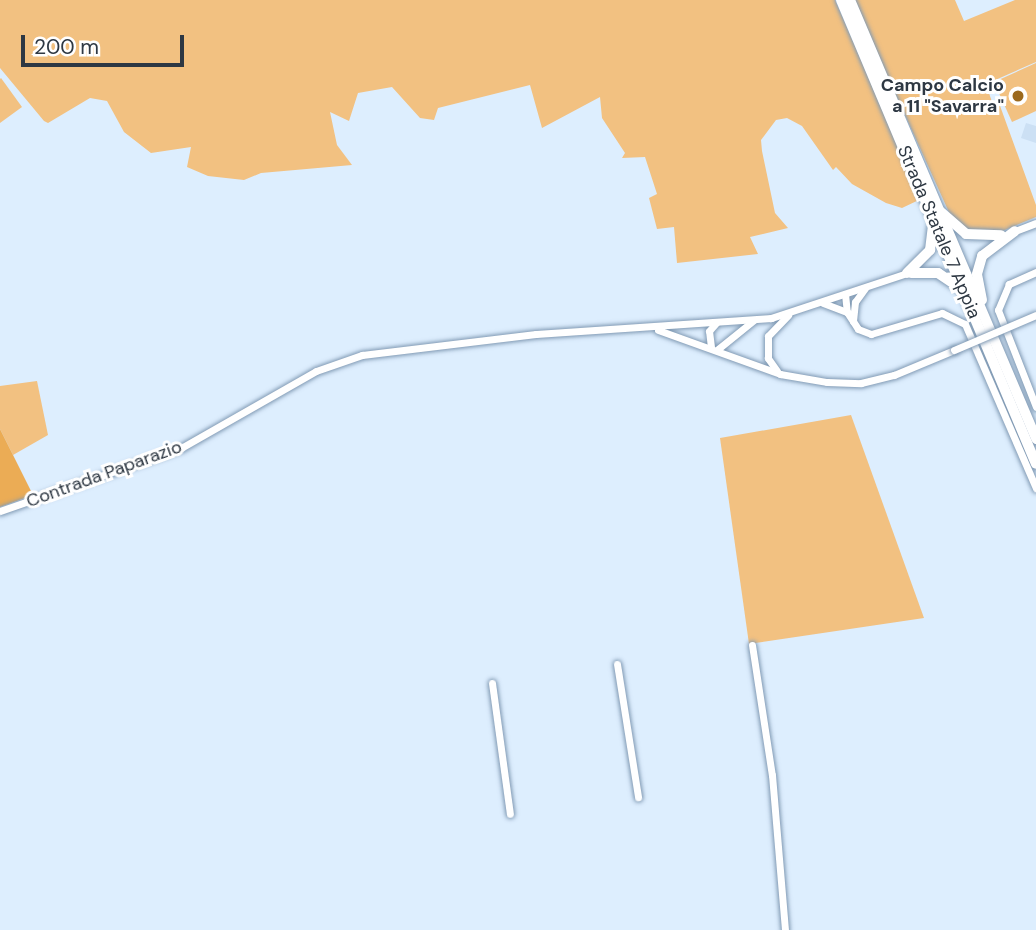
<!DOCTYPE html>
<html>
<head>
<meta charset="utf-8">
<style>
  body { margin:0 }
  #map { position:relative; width:1036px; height:930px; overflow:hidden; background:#ddeefe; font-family:"DM Sans",sans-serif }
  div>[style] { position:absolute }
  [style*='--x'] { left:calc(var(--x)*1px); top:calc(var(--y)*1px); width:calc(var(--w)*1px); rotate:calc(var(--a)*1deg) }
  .built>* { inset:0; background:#cce0f4 }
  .green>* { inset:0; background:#f2c181 }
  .forest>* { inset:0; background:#ebac55 }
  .roads { filter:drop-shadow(0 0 2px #819ab4) drop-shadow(0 0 2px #819ab4) }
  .minor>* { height:7px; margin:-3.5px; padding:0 3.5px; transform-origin:3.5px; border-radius:3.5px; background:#fff }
  .highway>* { height:10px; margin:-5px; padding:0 5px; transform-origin:5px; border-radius:5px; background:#fff }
  .bridges { filter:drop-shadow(0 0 2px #819ab4) drop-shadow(0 0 2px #819ab4) }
  .minor-bridge>* { height:7px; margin:-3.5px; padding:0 3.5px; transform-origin:3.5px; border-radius:3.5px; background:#fff }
  .dots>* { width:19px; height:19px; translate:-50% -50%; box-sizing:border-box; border:4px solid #fff; border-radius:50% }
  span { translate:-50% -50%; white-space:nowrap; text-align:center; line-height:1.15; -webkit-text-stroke:6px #fff; paint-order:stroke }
  .poi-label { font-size:18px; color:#2e3843; font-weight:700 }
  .right { translate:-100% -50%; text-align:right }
  .street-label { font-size:18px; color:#2e3843 }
  .scale { position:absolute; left:21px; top:35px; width:163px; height:32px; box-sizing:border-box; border:4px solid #2e3843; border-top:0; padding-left:9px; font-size:21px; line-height:24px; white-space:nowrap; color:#2e3843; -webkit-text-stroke:5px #fff; paint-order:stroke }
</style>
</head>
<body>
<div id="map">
  <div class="built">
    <i style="clip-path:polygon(1026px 123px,1036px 126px,1036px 143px,1021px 138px)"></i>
  </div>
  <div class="green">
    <i style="clip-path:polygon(0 0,835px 0,921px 199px,902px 208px,886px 203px,852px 184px,836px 167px,833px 170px,802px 126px,787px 118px,776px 120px,761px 140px,762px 151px,775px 213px,788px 228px,750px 237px,758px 254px,677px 263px,674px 227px,657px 229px,649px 198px,657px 194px,645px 157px,622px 158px,625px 153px,602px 118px,600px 97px,542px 128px,530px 85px,438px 108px,434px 120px,420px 118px,392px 87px,358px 93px,349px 121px,330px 112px,337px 145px,352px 165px,261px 173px,244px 180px,208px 176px,187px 167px,191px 147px,151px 153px,124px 132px,107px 101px,90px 98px,48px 123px,44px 121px,0 68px)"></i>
    <i style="clip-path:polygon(853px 0,955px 0,964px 21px,1015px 0,1036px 0,1036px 62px,993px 81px,995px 87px,988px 90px,993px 105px,999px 103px,1036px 205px,1036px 217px,993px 235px,969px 233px,952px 219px)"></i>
    <i style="clip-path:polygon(1036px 63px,1036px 111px,1012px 122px,994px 82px)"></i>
    <i style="clip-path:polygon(1px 78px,22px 107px,0 123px,0 79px)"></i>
    <i style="clip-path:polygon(37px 381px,48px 435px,13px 455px,0 429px,0 386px)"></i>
    <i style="clip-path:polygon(851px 415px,924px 618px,749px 644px,720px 438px)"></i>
  </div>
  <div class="forest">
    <i style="clip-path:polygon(0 429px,33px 495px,0 507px)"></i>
  </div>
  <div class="roads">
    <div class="minor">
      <i style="--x:1015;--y:231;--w:22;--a:-21"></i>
      <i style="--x:1036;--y:272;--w:30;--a:156"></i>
      <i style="--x:1009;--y:284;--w:28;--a:113"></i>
      <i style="--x:998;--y:310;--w:104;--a:68.6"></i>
      <i style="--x:845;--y:294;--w:18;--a:84"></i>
      <i style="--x:847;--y:312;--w:20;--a:57"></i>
      <i style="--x:858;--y:329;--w:14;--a:21"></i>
      <i style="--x:871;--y:334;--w:74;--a:-16.5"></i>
      <i style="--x:942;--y:313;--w:25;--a:26"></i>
      <i style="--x:965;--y:324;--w:179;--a:66.6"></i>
      <i style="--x:823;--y:303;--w:26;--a:21"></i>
      <i style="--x:853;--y:321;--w:19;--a:-84"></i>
      <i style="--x:855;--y:302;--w:17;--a:-54"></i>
      <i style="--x:658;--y:330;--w:130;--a:19.8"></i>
      <i style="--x:780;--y:374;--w:48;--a:9.7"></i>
      <i style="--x:827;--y:382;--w:34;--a:2"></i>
      <i style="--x:861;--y:383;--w:34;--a:-14"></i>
      <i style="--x:894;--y:375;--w:65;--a:-22.6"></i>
      <i style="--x:711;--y:347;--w:16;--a:-97"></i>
      <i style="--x:709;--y:331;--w:11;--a:-49"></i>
      <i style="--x:718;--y:349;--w:46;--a:-38.9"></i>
      <i style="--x:777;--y:371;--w:16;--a:-125"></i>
      <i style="--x:768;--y:358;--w:22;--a:-90"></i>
      <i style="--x:768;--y:336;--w:29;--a:-46"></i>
      <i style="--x:0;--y:511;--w:192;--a:-19.2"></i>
      <i style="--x:181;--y:448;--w:155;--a:-29.7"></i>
      <i style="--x:316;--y:371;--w:49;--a:-19.2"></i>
      <i style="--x:362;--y:355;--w:175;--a:-6.9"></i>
      <i style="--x:536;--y:334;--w:236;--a:-3.9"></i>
      <i style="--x:771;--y:318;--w:143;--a:-18.3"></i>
      <i style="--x:752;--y:645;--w:132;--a:81.3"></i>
      <i style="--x:772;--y:775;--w:156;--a:85.2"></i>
      <i style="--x:617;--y:664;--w:135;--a:81"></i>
      <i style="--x:492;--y:683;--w:132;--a:82.2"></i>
    </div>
    <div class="highway">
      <i style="--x:841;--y:0;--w:503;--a:67.2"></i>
      <i style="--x:850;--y:0;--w:477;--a:67"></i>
      <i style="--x:941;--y:212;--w:33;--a:41"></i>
      <i style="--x:966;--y:234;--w:35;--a:2"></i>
      <i style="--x:907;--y:273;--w:33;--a:-45"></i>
      <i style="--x:930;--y:250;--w:25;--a:-83"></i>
      <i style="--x:911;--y:273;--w:27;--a:0"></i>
      <i style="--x:938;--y:273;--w:27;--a:34"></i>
      <i style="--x:982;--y:300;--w:26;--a:-101"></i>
      <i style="--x:977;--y:274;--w:19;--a:-74"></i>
      <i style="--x:982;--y:256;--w:41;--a:-37.1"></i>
    </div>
  </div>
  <div class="bridges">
    <div class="minor-bridge">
      <i style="--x:954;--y:350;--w:89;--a:-23.1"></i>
    </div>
  </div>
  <div class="dots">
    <i style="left:1018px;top:96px;background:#9b691d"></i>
  </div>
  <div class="poi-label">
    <span class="right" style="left:1004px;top:96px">Campo Calcio<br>a 11 "Savarra"</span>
  </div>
  <div class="street-label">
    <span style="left:939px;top:232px;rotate:67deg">Strada Statale 7 Appia</span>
    <span style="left:104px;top:474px;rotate:-20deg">Contrada Paparazio</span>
  </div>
  <div class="scale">200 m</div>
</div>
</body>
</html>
